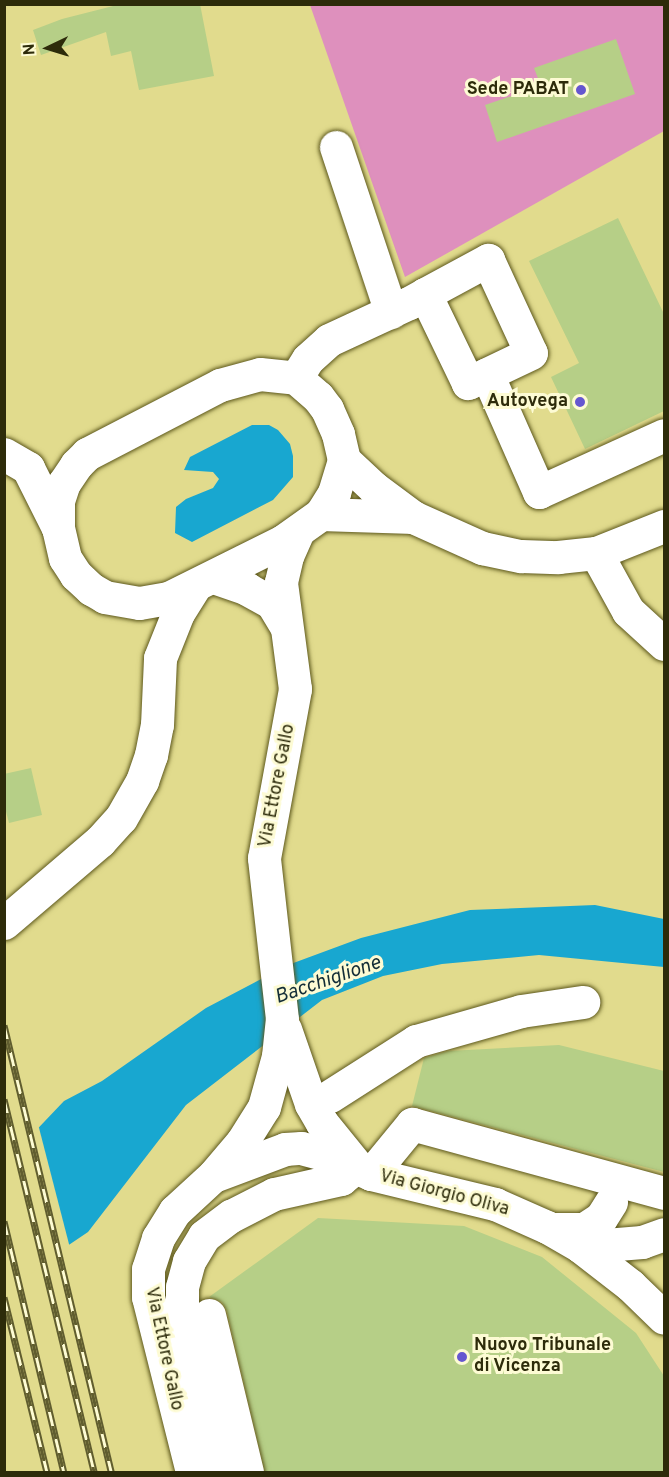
<!DOCTYPE html>
<html>
<head>
<meta charset="utf-8">
<style>
  body { margin:0 }
  #map { position:relative; width:669px; height:1477px; overflow:hidden; background:#e1db8d; font-family:Overpass,sans-serif }
  div>[style] { position:absolute }
  [style*='--x'] { left:calc(var(--x)*1px); top:calc(var(--y)*1px); width:calc(var(--w)*1px); rotate:calc(var(--a)*1deg) }
  .green>* { inset:0; background:#de90bd }
  .water>* { inset:0; background:#18a7d0 }
  .pier>* { inset:0; background:#e1db8d }
  .building>* { inset:0; background:#b6cf87 }
  .roads { filter:drop-shadow(0 0 2px #5d581c) drop-shadow(0 0 2px #5d581c) }
  .minor>* { height:33px; margin:-16.5px; padding:0 16.5px; transform-origin:16.5px; border-radius:16.5px; background:#fff }
  .major>* { height:33px; margin:-16.5px; padding:0 16.5px; transform-origin:16.5px; border-radius:16.5px; background:#fff }
  .rail>* { height:7px; margin-top:-3.5px; transform-origin:0; background:repeating-linear-gradient(90deg,#fdfbd4 0 14px,#605d2f 0 28px); box-sizing:border-box; border-block:2px solid #605d2f }
  .dots>* { width:16px; height:16px; translate:-50% -50%; box-sizing:border-box; border:3px solid #fdfbd4; border-radius:50% }
  span { translate:-50% -50%; white-space:nowrap; text-align:center; line-height:1.15; -webkit-text-stroke:6px #fdfbd4; paint-order:stroke }
  .poi-label { font-size:18px; color:#2d2b0a; font-weight:700 }
  .right { translate:-100% -50%; text-align:right }
  .left { translate:0 -50%; text-align:left }
  .street-label { font-size:18px; color:#2d2b0a }
  .water-label { font-size:20px; color:#132d37; font-style:italic }
  .frame { position:absolute; inset:0; border:6px solid #2d2b0a; pointer-events:none }
  .north { position:absolute; left:18px; top:18px; width:60px; height:60px; -webkit-text-stroke:4px #fdfbd4; paint-order:stroke; rotate:266deg; font-size:16px; font-weight:700; line-height:24px; text-align:center; color:#2d2b0a }
  .north::after { content:''; display:block; margin:auto; width:21px; height:27px; background:#2d2b0a; clip-path:polygon(50% 0,100% 100%,50% 72%,0 100%) }
</style>
</head>
<body>
<div id="map">
  <div class="green">
    <i style="clip-path:polygon(310px 5px,664px 5px,664px 131px,405px 277px)"></i>
  </div>
  <div class="water">
    <i style="clip-path:polygon(252px 425px,269px 425px,278px 430px,290px 444px,293px 456px,293px 477px,273px 500px,192px 542px,175px 533px,176px 507px,186px 499px,213px 488px,219px 479px,213px 472px,184px 470px,190px 457px)"></i>
    <i style="clip-path:polygon(595px 905px,664px 919px,664px 967px,539px 955px,442px 964px,383px 976px,322px 1000px,186px 1105px,88px 1232px,5px 1288px,5px 1163px,64px 1101px,102px 1081px,206px 1008px,288px 965px,361px 938px,470px 910px)"></i>
  </div>
  <div class="pier">
    <i style="clip-path:polygon(38px 1124px,70px 1248px,4px 1291px,4px 1159px)"></i>
  </div>
  <div class="building">
    <i style="clip-path:polygon(121px 4px,200px 4px,214px 76px,139px 90px,131px 51px,111px 56px,106px 32px,41px 55px,33px 30px,62px 19px)"></i>
    <i style="clip-path:polygon(616px 39px,635px 94px,497px 142px,485px 105px,541px 86px,534px 68px)"></i>
    <i style="clip-path:polygon(618px 218px,664px 314px,664px 411px,585px 449px,551px 377px,579px 363px,529px 261px)"></i>
    <i style="clip-path:polygon(31px 768px,42px 815px,9px 823px,4px 804px,4px 774px)"></i>
    <i style="clip-path:polygon(559px 1045px,664px 1071px,664px 1172px,412px 1106px,424px 1058px,448px 1051px)"></i>
    <i style="clip-path:polygon(318px 1218px,464px 1226px,542px 1257px,636px 1333px,664px 1376px,664px 1473px,265px 1473px,227px 1311px,222px 1302px,209px 1297px)"></i>
  </div>
  <div class="roads">
    <div class="minor">
      <i style="--x:336;--y:147;--w:174;--a:71.6"></i>
      <i style="--x:487;--y:374;--w:129;--a:66.2"></i>
      <i style="--x:539;--y:492;--w:137;--a:-24.5"></i>
      <i style="--x:296;--y:378;--w:22;--a:-58"></i>
      <i style="--x:308;--y:359;--w:28;--a:-42"></i>
      <i style="--x:329;--y:340;--w:88;--a:-24.8"></i>
      <i style="--x:409;--y:303;--w:18;--a:-29"></i>
      <i style="--x:425;--y:294;--w:72;--a:-28.4"></i>
      <i style="--x:488;--y:260;--w:102;--a:65.2"></i>
      <i style="--x:531;--y:353;--w:70;--a:154.5"></i>
      <i style="--x:468;--y:383;--w:99;--a:-115.8"></i>
      <i style="--x:4;--y:454;--w:28;--a:30"></i>
      <i style="--x:28;--y:468;--w:67;--a:63.4"></i>
      <i style="--x:596;--y:553;--w:66;--a:61.1"></i>
      <i style="--x:628;--y:611;--w:49;--a:42.5"></i>
      <i style="--x:330;--y:1096;--w:102;--a:-32.6"></i>
      <i style="--x:416;--y:1041;--w:109;--a:-15.9"></i>
      <i style="--x:521;--y:1011;--w:63;--a:-8.3"></i>
      <i style="--x:371;--y:1174;--w:65;--a:-50.6"></i>
      <i style="--x:412;--y:1124;--w:261;--a:15.3"></i>
      <i style="--x:553;--y:1229;--w:31;--a:0"></i>
      <i style="--x:584;--y:1229;--w:20;--a:-33"></i>
      <i style="--x:601;--y:1218;--w:19;--a:-58"></i>
      <i style="--x:581;--y:1247;--w:61;--a:-4.7"></i>
      <i style="--x:642;--y:1242;--w:23;--a:-20"></i>
      <i style="--x:209;--y:1315;--w:162;--a:76.4"></i>
      <i style="--x:223;--y:1472;--w:169;--a:-104"></i>
      <i style="--x:182;--y:1308;--w:21;--a:-90"></i>
      <i style="--x:182;--y:1287;--w:27;--a:-75"></i>
      <i style="--x:189;--y:1261;--w:29;--a:-59"></i>
      <i style="--x:204;--y:1236;--w:34;--a:-37"></i>
      <i style="--x:231;--y:1216;--w:48;--a:-27.1"></i>
      <i style="--x:274;--y:1194;--w:69;--a:-12.6"></i>
      <i style="--x:341;--y:1179;--w:21;--a:-39"></i>
    </div>
    <div class="major">
      <i style="--x:260;--y:374;--w:36;--a:6"></i>
      <i style="--x:296;--y:378;--w:29;--a:41"></i>
      <i style="--x:318;--y:397;--w:15;--a:53"></i>
      <i style="--x:327;--y:409;--w:27;--a:66"></i>
      <i style="--x:338;--y:434;--w:27;--a:77"></i>
      <i style="--x:344;--y:460;--w:34;--a:107"></i>
      <i style="--x:334;--y:493;--w:25;--a:122"></i>
      <i style="--x:321;--y:514;--w:47;--a:144.6"></i>
      <i style="--x:283;--y:541;--w:128;--a:153.6"></i>
      <i style="--x:168;--y:598;--w:29;--a:170"></i>
      <i style="--x:139;--y:603;--w:35;--a:-170"></i>
      <i style="--x:105;--y:597;--w:16;--a:-150"></i>
      <i style="--x:91;--y:589;--w:21;--a:-137"></i>
      <i style="--x:76;--y:575;--w:20;--a:-123"></i>
      <i style="--x:65;--y:558;--w:31;--a:-103"></i>
      <i style="--x:58;--y:528;--w:27;--a:-90"></i>
      <i style="--x:58;--y:501;--w:19;--a:-72"></i>
      <i style="--x:64;--y:483;--w:22;--a:-56"></i>
      <i style="--x:76;--y:465;--w:16;--a:-45"></i>
      <i style="--x:87;--y:454;--w:150;--a:-27.4"></i>
      <i style="--x:220;--y:385;--w:41;--a:-15.4"></i>
      <i style="--x:344;--y:460;--w:41;--a:43"></i>
      <i style="--x:374;--y:488;--w:49;--a:36.6"></i>
      <i style="--x:413;--y:517;--w:76;--a:24.2"></i>
      <i style="--x:482;--y:548;--w:40;--a:12"></i>
      <i style="--x:521;--y:556;--w:37;--a:2"></i>
      <i style="--x:558;--y:557;--w:38;--a:-6"></i>
      <i style="--x:596;--y:553;--w:73;--a:-21.7"></i>
      <i style="--x:321;--y:514;--w:92;--a:1.9"></i>
      <i style="--x:213;--y:577;--w:36;--a:19"></i>
      <i style="--x:247;--y:589;--w:29;--a:29"></i>
      <i style="--x:272;--y:603;--w:26;--a:59"></i>
      <i style="--x:4;--y:923;--w:126;--a:-40.5"></i>
      <i style="--x:100;--y:841;--w:31;--a:-48"></i>
      <i style="--x:121;--y:818;--w:43;--a:-60.4"></i>
      <i style="--x:142;--y:781;--w:28;--a:-71"></i>
      <i style="--x:151;--y:755;--w:31;--a:-79"></i>
      <i style="--x:157;--y:725;--w:67;--a:-87.4"></i>
      <i style="--x:160;--y:658;--w:48;--a:-68.2"></i>
      <i style="--x:178;--y:613;--w:31;--a:-58"></i>
      <i style="--x:285;--y:1029;--w:79;--a:70.9"></i>
      <i style="--x:311;--y:1104;--w:22;--a:60"></i>
      <i style="--x:322;--y:1123;--w:55;--a:50.9"></i>
      <i style="--x:216;--y:1175;--w:74;--a:-20.6"></i>
      <i style="--x:285;--y:1149;--w:16;--a:-4"></i>
      <i style="--x:301;--y:1148;--w:30;--a:15"></i>
      <i style="--x:330;--y:1156;--w:45;--a:23.7"></i>
      <i style="--x:371;--y:1174;--w:128;--a:13.6"></i>
      <i style="--x:495;--y:1204;--w:57;--a:23.9"></i>
      <i style="--x:547;--y:1227;--w:39;--a:30"></i>
      <i style="--x:581;--y:1247;--w:62;--a:37.8"></i>
      <i style="--x:630;--y:1285;--w:47;--a:44.1"></i>
      <i style="--x:192;--y:1472;--w:180;--a:-104.1"></i>
      <i style="--x:148;--y:1297;--w:28;--a:-90"></i>
      <i style="--x:148;--y:1269;--w:33;--a:-72"></i>
      <i style="--x:158;--y:1238;--w:32;--a:-58"></i>
      <i style="--x:175;--y:1211;--w:53;--a:-42.7"></i>
      <i style="--x:214;--y:1175;--w:43;--a:-49.7"></i>
      <i style="--x:242;--y:1142;--w:41;--a:-57.8"></i>
      <i style="--x:264;--y:1107;--w:53;--a:-74.6"></i>
      <i style="--x:278;--y:1056;--w:37;--a:-84"></i>
      <i style="--x:282;--y:1019;--w:162;--a:-96.4"></i>
      <i style="--x:264;--y:858;--w:172;--a:-79.6"></i>
      <i style="--x:295;--y:689;--w:108;--a:-97.5"></i>
      <i style="--x:281;--y:582;--w:27;--a:-77"></i>
      <i style="--x:287;--y:556;--w:27;--a:-66"></i>
    </div>
  </div>
  <div class="rail">
    <i style="--x:4;--y:1025;--w:460;--a:76.5"></i>
    <i style="--x:4;--y:1099;--w:384;--a:76.4"></i>
    <i style="--x:4;--y:1221;--w:258;--a:76.6"></i>
    <i style="--x:4;--y:1297;--w:180;--a:76.2"></i>
  </div>
  <div class="dots">
    <i style="left:581px;top:90px;background:#6657d0"></i>
    <i style="left:580px;top:402px;background:#6657d0"></i>
    <i style="left:462px;top:1357px;background:#6657d0"></i>
  </div>
  <div class="poi-label">
    <span class="right" style="left:569px;top:90px">Sede PABAT</span>
    <span class="right" style="left:568px;top:402px">Autovega</span>
    <span class="left" style="left:474px;top:1357px">Nuovo Tribunale<br>di Vicenza</span>
  </div>
  <div class="street-label">
    <span style="left:278px;top:786px;rotate:-79deg">Via Ettore Gallo</span>
    <span style="left:444px;top:1194px;rotate:15deg">Via Giorgio Oliva</span>
    <span style="left:163px;top:1349px;rotate:78deg">Via Ettore Gallo</span>
  </div>
  <div class="water-label">
    <span style="left:328px;top:981px;rotate:-19deg">Bacchiglione</span>
  </div>
  <div class="frame"></div>
  <div class="north">N</div>
</div>
</body>
</html>
